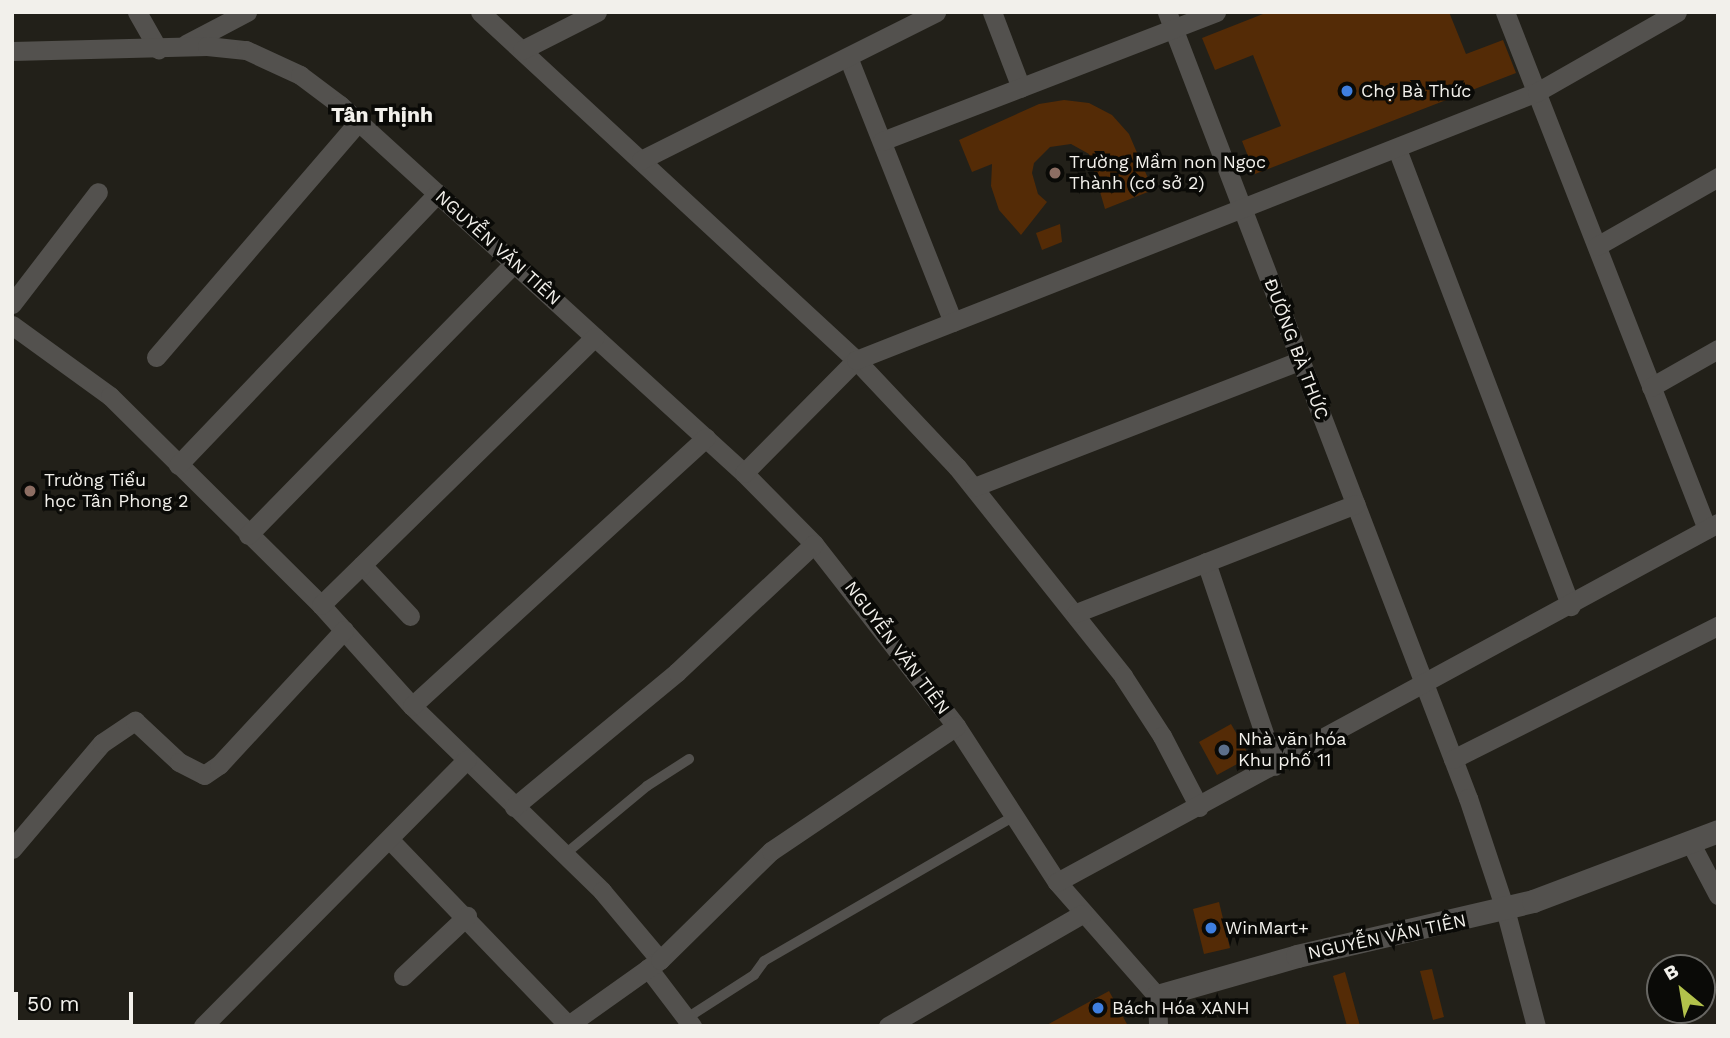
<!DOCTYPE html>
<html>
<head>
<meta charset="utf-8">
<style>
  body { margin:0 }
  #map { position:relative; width:1730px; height:1038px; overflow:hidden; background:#222019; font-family:"Work Sans",sans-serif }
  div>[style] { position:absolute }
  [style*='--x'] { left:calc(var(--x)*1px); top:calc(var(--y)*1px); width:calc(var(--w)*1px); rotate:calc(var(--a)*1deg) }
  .building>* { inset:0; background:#542b06 }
  .service>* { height:10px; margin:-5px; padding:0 5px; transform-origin:5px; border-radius:5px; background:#53514e }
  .minor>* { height:19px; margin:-9.5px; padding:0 9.5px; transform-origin:9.5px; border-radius:9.5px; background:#53514e }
  .tertiary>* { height:23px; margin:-11.5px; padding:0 11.5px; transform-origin:11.5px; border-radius:11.5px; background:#53514e }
  .dots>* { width:19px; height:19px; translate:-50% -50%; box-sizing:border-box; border:4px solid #0a0a07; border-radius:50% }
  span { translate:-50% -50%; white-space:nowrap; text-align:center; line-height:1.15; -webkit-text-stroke:7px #0a0a07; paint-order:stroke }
  .poi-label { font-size:18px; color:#f2f0eb }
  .left { translate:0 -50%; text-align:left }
  .street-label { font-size:18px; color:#f2f0eb }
  .quarter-label { font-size:21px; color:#f2f0eb; font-weight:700 }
  .frame { position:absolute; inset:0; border:14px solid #f2f0eb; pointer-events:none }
  .north { position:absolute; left:1646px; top:954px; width:70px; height:70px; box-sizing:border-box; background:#0a0a07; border:2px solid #676662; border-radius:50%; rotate:330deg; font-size:19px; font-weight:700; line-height:28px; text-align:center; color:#f2f0eb }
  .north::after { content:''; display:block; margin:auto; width:24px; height:32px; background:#b3c24b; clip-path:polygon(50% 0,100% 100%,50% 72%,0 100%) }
  .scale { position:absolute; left:14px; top:992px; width:119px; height:32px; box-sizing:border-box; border:4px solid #f2f0eb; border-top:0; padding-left:9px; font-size:21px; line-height:24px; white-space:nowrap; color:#f2f0eb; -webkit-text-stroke:5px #0a0a07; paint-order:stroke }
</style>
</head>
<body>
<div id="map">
  <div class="building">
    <i style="clip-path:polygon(1268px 12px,1449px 12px,1466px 54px,1503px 40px,1516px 73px,1255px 174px,1242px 141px,1281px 126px,1253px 55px,1215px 70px,1202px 38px)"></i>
    <i style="clip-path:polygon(1064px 100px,1089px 103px,1112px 115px,1129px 134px,1153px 190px,1105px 209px,1089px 154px,1071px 144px,1050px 147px,1034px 163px,1032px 173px,1038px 194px,1047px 202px,1021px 235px,999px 210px,991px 186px,992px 164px,972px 172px,959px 140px,1039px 104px)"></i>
    <i style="clip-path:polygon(1060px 224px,1062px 242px,1042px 250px,1036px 233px)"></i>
    <i style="clip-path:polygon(1231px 724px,1250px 757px,1217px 775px,1199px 742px)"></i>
    <i style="clip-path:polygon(1219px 902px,1230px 948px,1204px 954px,1193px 909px)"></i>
    <i style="clip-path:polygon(1432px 969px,1444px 1017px,1433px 1020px,1420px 971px)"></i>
    <i style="clip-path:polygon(1345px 972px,1360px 1026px,1347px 1026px,1333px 976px)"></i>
    <i style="clip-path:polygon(1109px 991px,1128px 1026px,1045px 1026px)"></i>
  </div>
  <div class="service">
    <i style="--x:564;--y:855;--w:108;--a:-39.7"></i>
    <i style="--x:647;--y:786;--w:50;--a:-32.7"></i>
    <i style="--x:687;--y:1018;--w:80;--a:-32.7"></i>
    <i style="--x:754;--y:975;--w:17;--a:-54"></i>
    <i style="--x:764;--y:961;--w:289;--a:-30.1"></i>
  </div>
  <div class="minor">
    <i style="--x:137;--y:12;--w:43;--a:60.4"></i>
    <i style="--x:480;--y:12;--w:512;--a:42.79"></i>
    <i style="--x:856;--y:360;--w:147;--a:46.7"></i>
    <i style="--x:957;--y:467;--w:267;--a:51.5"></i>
    <i style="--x:1123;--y:676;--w:72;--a:57"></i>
    <i style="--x:1162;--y:736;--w:80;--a:62.5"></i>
    <i style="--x:992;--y:12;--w:81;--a:69.1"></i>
    <i style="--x:1167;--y:12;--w:842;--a:69.05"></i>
    <i style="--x:1468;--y:798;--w:117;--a:71.6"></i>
    <i style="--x:1505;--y:909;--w:121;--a:75.2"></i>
    <i style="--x:1505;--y:12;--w:555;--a:68.66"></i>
    <i style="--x:186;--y:44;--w:69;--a:-27.7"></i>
    <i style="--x:522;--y:50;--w:84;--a:-26.9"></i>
    <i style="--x:12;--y:51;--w:195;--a:-1.5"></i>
    <i style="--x:207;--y:46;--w:39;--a:6"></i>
    <i style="--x:246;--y:50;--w:60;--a:24.8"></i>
    <i style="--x:300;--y:75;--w:50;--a:36.9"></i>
    <i style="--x:340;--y:105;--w:546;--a:42.33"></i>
    <i style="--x:744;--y:473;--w:100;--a:45.4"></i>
    <i style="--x:814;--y:544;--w:231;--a:52"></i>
    <i style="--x:956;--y:726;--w:186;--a:57.1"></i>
    <i style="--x:1057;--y:882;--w:152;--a:48.7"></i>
    <i style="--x:1157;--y:996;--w:30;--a:88"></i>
    <i style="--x:848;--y:57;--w:285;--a:68.4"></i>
    <i style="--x:882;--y:141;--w:358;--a:-21.1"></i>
    <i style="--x:1397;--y:149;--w:489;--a:69.2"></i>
    <i style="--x:641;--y:160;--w:330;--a:-26.6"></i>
    <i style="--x:1597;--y:246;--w:139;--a:-29.7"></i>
    <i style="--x:12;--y:304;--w:141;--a:-52.5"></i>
    <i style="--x:12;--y:325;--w:121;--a:35.9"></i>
    <i style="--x:110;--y:396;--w:297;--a:44.7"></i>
    <i style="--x:321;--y:605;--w:136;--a:48"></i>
    <i style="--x:412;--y:706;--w:265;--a:44.2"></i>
    <i style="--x:602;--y:891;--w:90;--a:50"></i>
    <i style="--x:156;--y:357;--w:311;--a:-49.3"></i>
    <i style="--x:1651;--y:387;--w:77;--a:-29.6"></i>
    <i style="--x:178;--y:465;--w:376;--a:-46.3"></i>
    <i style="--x:744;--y:473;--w:159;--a:-45.3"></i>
    <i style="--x:856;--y:360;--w:732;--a:-21.48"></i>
    <i style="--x:1537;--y:92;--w:161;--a:-29.7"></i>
    <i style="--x:974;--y:487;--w:351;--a:-21.2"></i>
    <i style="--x:248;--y:535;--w:380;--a:-45.6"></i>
    <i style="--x:1206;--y:562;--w:215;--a:71.3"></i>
    <i style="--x:362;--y:565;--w:70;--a:46.7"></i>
    <i style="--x:321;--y:605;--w:383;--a:-44.4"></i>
    <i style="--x:1076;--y:613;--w:300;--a:-21.3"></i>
    <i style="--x:412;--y:706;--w:398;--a:-42.4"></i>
    <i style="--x:1453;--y:759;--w:297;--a:-26.7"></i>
    <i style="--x:514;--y:807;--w:212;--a:-39.6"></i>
    <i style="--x:677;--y:672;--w:187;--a:-43.1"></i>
    <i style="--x:390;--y:840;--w:257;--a:46.1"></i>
    <i style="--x:1690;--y:842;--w:60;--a:62.2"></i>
    <i style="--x:12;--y:849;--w:139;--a:-49.7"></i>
    <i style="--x:102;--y:743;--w:40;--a:-34"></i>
    <i style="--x:135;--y:721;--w:60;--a:43"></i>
    <i style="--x:179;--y:762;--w:28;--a:27"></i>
    <i style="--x:204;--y:775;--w:18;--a:-34"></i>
    <i style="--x:219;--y:765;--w:184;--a:-47.2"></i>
    <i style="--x:1057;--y:882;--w:752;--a:-28.51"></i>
    <i style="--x:648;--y:968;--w:73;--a:52.8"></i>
    <i style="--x:403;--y:976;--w:88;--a:-43.2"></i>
    <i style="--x:203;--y:1026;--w:375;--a:-45.3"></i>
    <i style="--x:567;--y:1026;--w:114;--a:-35.4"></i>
    <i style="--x:660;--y:960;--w:156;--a:-44.5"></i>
    <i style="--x:771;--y:851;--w:223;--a:-34"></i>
    <i style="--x:888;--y:1026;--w:224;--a:-30"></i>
  </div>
  <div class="tertiary">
    <i style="--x:1157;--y:996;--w:146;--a:-15.9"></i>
    <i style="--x:1297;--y:956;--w:242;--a:-13.1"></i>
    <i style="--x:1533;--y:901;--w:198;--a:-20.7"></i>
  </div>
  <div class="dots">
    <i style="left:1347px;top:91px;background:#3f7fe0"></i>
    <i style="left:1055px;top:173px;background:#8d6e63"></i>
    <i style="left:30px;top:491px;background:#8d6e63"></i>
    <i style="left:1224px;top:750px;background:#5c6f8a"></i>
    <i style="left:1211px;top:928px;background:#3f7fe0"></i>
    <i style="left:1098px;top:1008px;background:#3f7fe0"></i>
  </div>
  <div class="poi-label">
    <span class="left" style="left:1361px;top:91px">Chợ Bà Thức</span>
    <span class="left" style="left:1069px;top:173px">Trường Mầm non Ngọc<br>Thành (cơ sở 2)</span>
    <span class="left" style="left:44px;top:491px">Trường Tiểu<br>học Tân Phong 2</span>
    <span class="left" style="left:1238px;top:750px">Nhà văn hóa<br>Khu phố 11</span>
    <span class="left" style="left:1225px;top:928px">WinMart+</span>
    <span class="left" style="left:1112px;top:1008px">Bách Hóa XANH</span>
  </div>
  <div class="street-label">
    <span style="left:498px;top:248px;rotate:42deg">NGUYỄN VĂN TIÊN</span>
    <span style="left:1296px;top:349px;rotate:69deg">ĐƯỜNG BÀ THỨC</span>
    <span style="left:897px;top:648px;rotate:53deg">NGUYỄN VĂN TIÊN</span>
    <span style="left:1387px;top:937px;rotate:-12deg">NGUYỄN VĂN TIÊN</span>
  </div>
  <div class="quarter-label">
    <span style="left:382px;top:115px">Tân Thịnh</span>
  </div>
  <div class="frame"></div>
  <div class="north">B</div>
  <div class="scale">50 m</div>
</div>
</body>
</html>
